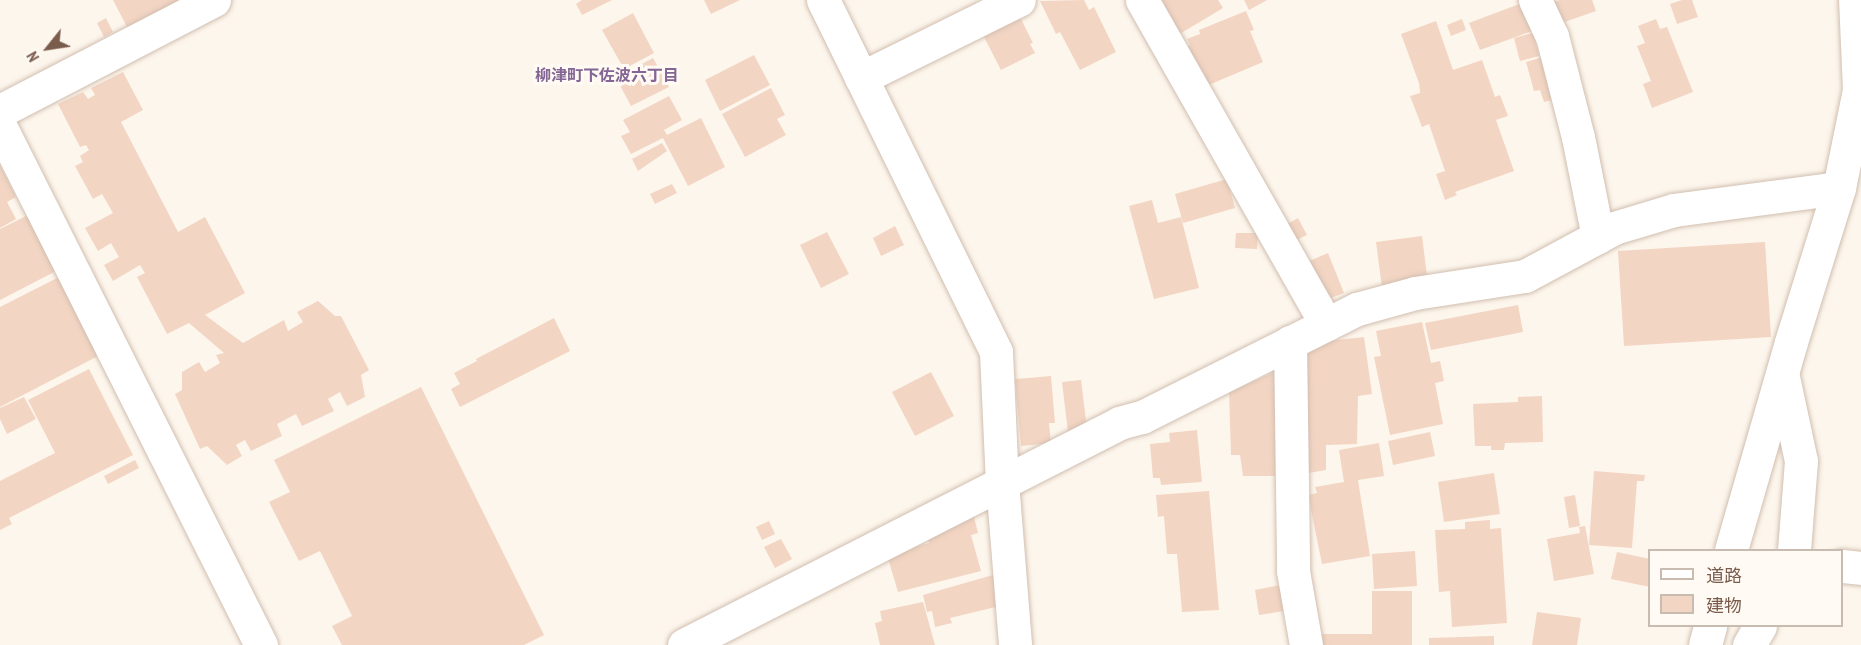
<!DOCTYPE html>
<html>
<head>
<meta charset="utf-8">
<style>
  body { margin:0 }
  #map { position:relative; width:1861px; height:645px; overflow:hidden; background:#fdf6ec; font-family:"PT Sans Narrow","Noto Sans JP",sans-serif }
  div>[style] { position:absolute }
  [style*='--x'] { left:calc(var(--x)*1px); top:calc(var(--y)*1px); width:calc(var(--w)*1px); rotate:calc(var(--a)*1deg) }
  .building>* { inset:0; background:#f3d5c3 }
  .roads { filter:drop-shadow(0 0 2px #d1beb0) drop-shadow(0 0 2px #d1beb0) }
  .minor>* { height:33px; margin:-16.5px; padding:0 16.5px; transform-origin:16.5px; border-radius:16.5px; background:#fff }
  span { translate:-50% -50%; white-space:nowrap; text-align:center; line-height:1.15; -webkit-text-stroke:6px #fffaf3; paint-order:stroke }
  .neighbourhood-label { font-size:16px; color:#846695; font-weight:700 }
  .legend { position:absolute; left:1648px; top:549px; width:195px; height:78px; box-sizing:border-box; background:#fffaf3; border:2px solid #cabbb1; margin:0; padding:8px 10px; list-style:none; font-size:18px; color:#7a5c4d }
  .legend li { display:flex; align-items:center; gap:12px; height:30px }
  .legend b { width:30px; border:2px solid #cabbb1 }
  .north { position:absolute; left:18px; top:18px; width:60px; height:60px; -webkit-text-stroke:4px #fffaf3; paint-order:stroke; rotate:240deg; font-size:16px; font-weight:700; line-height:24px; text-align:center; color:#7a5c4d }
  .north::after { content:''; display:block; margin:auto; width:21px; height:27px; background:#7a5c4d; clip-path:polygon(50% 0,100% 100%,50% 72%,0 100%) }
</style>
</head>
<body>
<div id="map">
  <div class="building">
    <i style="clip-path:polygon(113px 0,186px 0,128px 29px)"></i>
    <i style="clip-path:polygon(582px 0,612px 0,582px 15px,576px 4px)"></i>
    <i style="clip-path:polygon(704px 0,740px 0,711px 14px)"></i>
    <i style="clip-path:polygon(1084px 0,1089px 10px,1094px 7px,1116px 52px,1080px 70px,1060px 32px,1056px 34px,1040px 1px)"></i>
    <i style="clip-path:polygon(1157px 0,1218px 0,1223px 8px,1178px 35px)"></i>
    <i style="clip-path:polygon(1244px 0,1267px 0,1249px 10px)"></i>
    <i style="clip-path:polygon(1560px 0,1592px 0,1596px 11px,1559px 24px,1551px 3px)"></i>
    <i style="clip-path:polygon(1682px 0,1692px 0,1698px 17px,1677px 24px,1670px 4px)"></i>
    <i style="clip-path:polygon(1522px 3px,1532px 31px,1480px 50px,1469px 23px)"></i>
    <i style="clip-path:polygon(1246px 11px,1254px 30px,1250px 31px,1263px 62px,1204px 87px,1180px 49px,1190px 45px,1187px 39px,1200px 34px,1199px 30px)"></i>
    <i style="clip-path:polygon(633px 13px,654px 53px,624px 69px,602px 30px)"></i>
    <i style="clip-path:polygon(1019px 15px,1033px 43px,1030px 44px,1035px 53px,1001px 70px,982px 33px)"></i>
    <i style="clip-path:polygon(106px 18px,113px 32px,104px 37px,97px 23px)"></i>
    <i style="clip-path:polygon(1462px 19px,1466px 30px,1451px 36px,1447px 25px)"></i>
    <i style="clip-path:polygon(1656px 19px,1660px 29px,1667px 27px,1693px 92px,1652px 108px,1643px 84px,1651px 81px,1637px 46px,1645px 43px,1638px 26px)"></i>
    <i style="clip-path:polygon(1436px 21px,1453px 70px,1482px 60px,1495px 97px,1500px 95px,1508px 116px,1496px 120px,1514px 171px,1455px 192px,1457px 195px,1445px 200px,1436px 174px,1445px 171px,1429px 124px,1422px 127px,1410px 96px,1420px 93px,1419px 83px,1401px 34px)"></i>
    <i style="clip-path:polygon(1533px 33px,1539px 56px,1520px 61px,1514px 38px)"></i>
    <i style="clip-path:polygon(754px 55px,770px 85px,720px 111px,705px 80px)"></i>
    <i style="clip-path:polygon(1547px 56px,1559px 98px,1544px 102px,1540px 90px,1534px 91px,1526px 62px)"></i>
    <i style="clip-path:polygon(653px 58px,669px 87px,631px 106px,616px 78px)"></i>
    <i style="clip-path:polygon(123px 72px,143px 110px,121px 122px,178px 232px,205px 217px,245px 293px,205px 315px,243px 343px,284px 320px,288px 331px,303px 322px,297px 312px,318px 301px,335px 316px,341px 316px,369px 370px,361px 375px,365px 397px,347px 406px,340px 392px,328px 399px,334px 411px,302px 426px,296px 414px,277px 424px,282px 436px,251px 451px,245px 440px,236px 445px,242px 456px,227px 465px,207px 446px,200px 449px,175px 394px,182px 390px,182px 372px,199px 362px,205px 372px,220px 363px,216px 355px,224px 353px,189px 323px,167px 334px,137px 277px,145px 273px,140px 265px,113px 281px,104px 265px,119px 257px,111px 243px,98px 251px,85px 228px,113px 213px,102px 194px,93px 199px,75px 166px,83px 162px,80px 156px,89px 150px,86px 145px,80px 147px,58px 104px,83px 92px,88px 99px,95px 95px,91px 88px)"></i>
    <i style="clip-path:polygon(771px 88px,785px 115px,777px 119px,786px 135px,745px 157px,722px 114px)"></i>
    <i style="clip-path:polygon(669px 96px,682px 120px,664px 130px,667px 135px,701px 118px,725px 167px,688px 186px,663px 138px,631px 154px,621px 136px,630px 132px,623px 120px)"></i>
    <i style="clip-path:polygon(662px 143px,667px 151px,638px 171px,632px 159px)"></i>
    <i style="clip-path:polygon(0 165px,16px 197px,7px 202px,16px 219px,0 228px)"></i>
    <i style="clip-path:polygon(1227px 179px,1235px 208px,1183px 223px,1175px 194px)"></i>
    <i style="clip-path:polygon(672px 184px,677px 193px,655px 204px,650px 194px)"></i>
    <i style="clip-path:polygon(1152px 200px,1158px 223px,1181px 217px,1199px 288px,1154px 299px,1129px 206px)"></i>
    <i style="clip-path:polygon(32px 213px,60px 269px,0 300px,0 229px)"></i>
    <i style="clip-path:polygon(1298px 218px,1307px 235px,1290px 243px,1282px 227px)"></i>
    <i style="clip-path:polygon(895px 226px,904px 245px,881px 256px,873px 238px)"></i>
    <i style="clip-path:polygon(827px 232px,849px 274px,821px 288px,800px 245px)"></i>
    <i style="clip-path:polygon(1236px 233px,1258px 233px,1257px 249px,1235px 248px)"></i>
    <i style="clip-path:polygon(1422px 236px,1428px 284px,1383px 295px,1376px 242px)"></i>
    <i style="clip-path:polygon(1765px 242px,1771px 337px,1624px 346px,1618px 251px)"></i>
    <i style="clip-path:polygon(1328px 253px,1344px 293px,1317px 303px,1302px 264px)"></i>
    <i style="clip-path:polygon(59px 277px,100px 355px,0 407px,0 307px)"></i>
    <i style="clip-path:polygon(1518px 305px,1523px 332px,1431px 350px,1425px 323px)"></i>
    <i style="clip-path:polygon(554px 318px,570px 351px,460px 407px,451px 389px,460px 384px,454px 373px,477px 361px,476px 359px)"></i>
    <i style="clip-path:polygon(1422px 322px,1431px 363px,1440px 361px,1444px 381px,1435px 383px,1443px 424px,1390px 435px,1374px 357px,1381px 356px,1376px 331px)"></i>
    <i style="clip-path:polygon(1364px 337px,1372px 394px,1358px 396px,1357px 444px,1326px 445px,1326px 470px,1303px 474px,1303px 358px,1319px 342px)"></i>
    <i style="clip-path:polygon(89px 369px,133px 455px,9px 518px,12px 524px,0 530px,0 481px,55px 453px,28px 400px)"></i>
    <i style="clip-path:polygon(1277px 371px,1275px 476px,1243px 476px,1240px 455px,1231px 455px,1229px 392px)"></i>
    <i style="clip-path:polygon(931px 372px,954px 416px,915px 436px,892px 392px)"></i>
    <i style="clip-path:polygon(1051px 376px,1055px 423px,1049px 423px,1051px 443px,1021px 446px,1015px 379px)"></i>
    <i style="clip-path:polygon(1081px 380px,1087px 429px,1068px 432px,1062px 382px)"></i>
    <i style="clip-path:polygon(421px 387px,544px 635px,524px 645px,342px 645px,332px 626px,352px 616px,320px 551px,299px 561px,269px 502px,290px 492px,274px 460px)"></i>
    <i style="clip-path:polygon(1542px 396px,1543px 442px,1505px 443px,1504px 450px,1491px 450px,1491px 446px,1475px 446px,1473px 404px,1518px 402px,1518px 397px)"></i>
    <i style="clip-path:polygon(24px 397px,36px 419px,7px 434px,0 419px,0 408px)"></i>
    <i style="clip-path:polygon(1197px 430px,1202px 482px,1161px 485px,1160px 478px,1153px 478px,1150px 444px,1170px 442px,1169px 433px)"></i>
    <i style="clip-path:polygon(1430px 432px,1435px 456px,1393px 465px,1388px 441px)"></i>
    <i style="clip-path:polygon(1379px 443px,1384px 476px,1358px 480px,1370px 556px,1322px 564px,1308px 495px,1317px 493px,1315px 487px,1344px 482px,1339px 450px)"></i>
    <i style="clip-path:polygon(135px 460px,139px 468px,108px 484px,104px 476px)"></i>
    <i style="clip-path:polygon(1594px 471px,1645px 475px,1644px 481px,1637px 481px,1632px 548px,1589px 545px)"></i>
    <i style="clip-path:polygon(1494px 473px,1500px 514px,1444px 522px,1438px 482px)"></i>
    <i style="clip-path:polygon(1209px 491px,1219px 610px,1182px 612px,1177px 554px,1167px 554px,1164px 516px,1158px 517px,1156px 495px)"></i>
    <i style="clip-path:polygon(1575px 495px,1580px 526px,1569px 528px,1564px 497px)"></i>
    <i style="clip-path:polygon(973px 513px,978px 533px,971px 535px,981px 571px,898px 592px,887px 555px,929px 543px,927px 535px)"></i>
    <i style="clip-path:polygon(1490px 520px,1490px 529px,1501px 528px,1507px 623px,1452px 627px,1450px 591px,1439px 592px,1435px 530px,1465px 529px,1465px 522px)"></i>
    <i style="clip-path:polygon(769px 521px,775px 534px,762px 540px,756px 527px)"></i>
    <i style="clip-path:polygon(1585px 526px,1594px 574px,1554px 581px,1547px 539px,1580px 533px,1579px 527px)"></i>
    <i style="clip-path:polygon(781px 539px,792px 559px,775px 568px,764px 547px)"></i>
    <i style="clip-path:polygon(1415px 551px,1417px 586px,1374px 589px,1372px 554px)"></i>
    <i style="clip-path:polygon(1617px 552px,1650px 559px,1650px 587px,1611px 579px)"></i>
    <i style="clip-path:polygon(1000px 573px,1008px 604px,950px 618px,952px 623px,935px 627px,932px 611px,927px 612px,923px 595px)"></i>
    <i style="clip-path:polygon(1280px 585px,1284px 611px,1259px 615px,1255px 590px)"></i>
    <i style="clip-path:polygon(1372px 591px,1412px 591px,1412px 645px,1315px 645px,1314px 634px,1372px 634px)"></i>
    <i style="clip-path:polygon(923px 602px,935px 645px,880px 645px,875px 623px,882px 621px,880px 611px)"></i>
    <i style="clip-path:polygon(1537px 612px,1581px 618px,1577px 645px,1532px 645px)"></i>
    <i style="clip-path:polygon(1494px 636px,1494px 645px,1429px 645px,1429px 638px)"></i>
  </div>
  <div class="roads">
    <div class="minor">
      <i style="--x:823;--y:0;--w:392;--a:63.8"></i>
      <i style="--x:996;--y:352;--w:130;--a:87.4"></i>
      <i style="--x:1002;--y:482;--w:164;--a:85.4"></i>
      <i style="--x:1142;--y:0;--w:373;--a:60.4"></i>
      <i style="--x:1535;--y:0;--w:40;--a:65"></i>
      <i style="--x:1552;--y:36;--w:104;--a:75.6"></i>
      <i style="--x:1578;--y:137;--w:102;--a:78.7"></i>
      <i style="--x:861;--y:78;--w:176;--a:-26.3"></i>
      <i style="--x:0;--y:111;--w:241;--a:-27.4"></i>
      <i style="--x:0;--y:126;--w:581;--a:63.3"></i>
      <i style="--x:1290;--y:342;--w:229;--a:89.2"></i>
      <i style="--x:1293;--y:571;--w:75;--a:80"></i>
      <i style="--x:1783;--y:377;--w:86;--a:77.9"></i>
      <i style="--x:1801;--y:461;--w:89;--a:94.5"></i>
      <i style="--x:1731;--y:550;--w:216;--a:-73.9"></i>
      <i style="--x:1791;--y:342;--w:161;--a:-72.7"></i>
      <i style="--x:1839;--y:188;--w:100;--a:-78.5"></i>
      <i style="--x:1859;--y:90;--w:90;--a:-92.5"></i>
      <i style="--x:1842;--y:566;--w:19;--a:6"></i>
      <i style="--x:684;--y:645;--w:488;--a:-27"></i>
      <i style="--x:1119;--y:423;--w:24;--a:-15"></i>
      <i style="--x:1142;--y:417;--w:241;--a:-26.7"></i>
      <i style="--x:1357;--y:309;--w:60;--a:-15.4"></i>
      <i style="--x:1415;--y:293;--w:111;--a:-8.8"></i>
      <i style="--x:1525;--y:276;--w:101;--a:-28.3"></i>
      <i style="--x:1614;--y:228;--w:63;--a:-16.7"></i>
      <i style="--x:1674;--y:210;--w:166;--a:-7.6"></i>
      <i style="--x:1705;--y:645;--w:20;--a:-75"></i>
      <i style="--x:1749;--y:645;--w:22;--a:-60"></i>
    </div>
  </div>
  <div class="neighbourhood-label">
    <span style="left:607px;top:75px">柳津町下佐波六丁目</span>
  </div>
  <ul class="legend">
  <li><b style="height:8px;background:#fff"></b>道路</li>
  <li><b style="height:16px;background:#f3d5c3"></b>建物</li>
  </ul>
  <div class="north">N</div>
</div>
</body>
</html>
